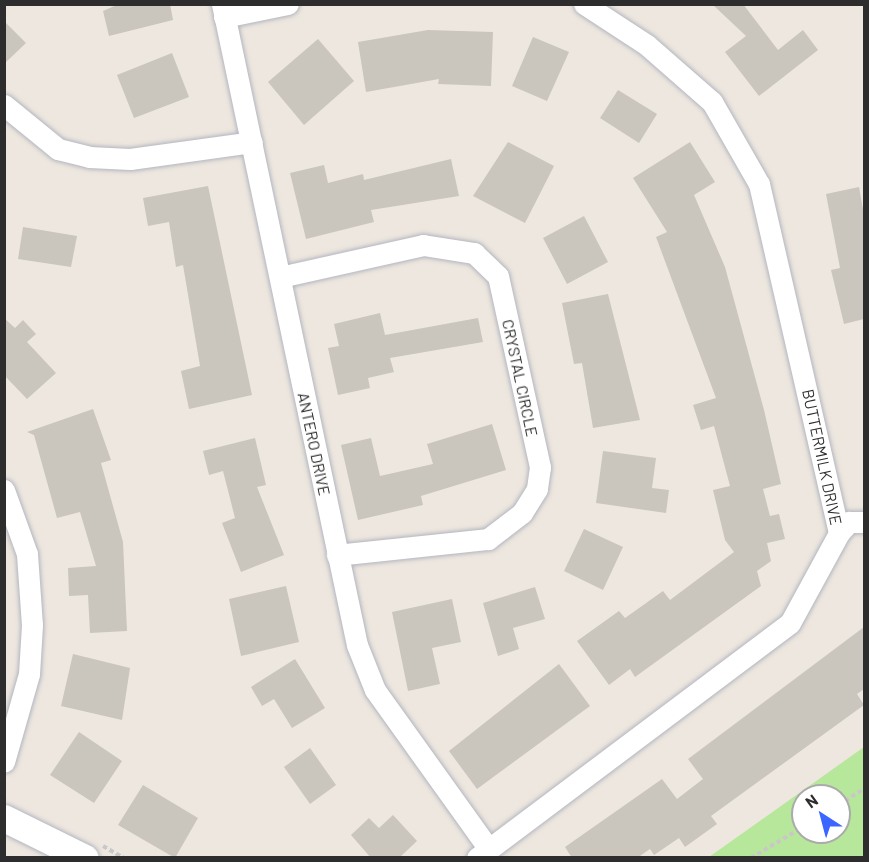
<!DOCTYPE html>
<html>
<head>
<meta charset="utf-8">
<style>
  body { margin:0 }
  #map { position:relative; width:869px; height:862px; overflow:hidden; background:#eee7df; font-family:Barlow,sans-serif }
  div>[style] { position:absolute }
  [style*='--x'] { left:calc(var(--x)*1px); top:calc(var(--y)*1px); width:calc(var(--w)*1px); rotate:calc(var(--a)*1deg) }
  .green>* { inset:0; background:#b6e79a }
  .building>* { inset:0; background:#cac5bd }
  .path>* { height:4px; margin-top:-2px; transform-origin:0; background:repeating-linear-gradient(90deg,#c8c8c8 0 4.5px,transparent 0 7.5px) }
  .roads { filter:drop-shadow(0 0 2px #b3b6c0) drop-shadow(0 0 2px #b3b6c0) }
  .minor>* { height:21px; margin:-10.5px; padding:0 10.5px; transform-origin:10.5px; border-radius:10.5px; background:#fff }
  .tertiary>* { height:27px; margin:-13.5px; padding:0 13.5px; transform-origin:13.5px; border-radius:13.5px; background:#fff }
  span { translate:-50% -50%; white-space:nowrap; text-align:center; line-height:1.15; -webkit-text-stroke:4.5px #fff; paint-order:stroke }
  .street-label { font-size:16px; color:#2d2d2d }
  .frame { position:absolute; inset:0; border:6px solid #2d2d2d; pointer-events:none }
  .north { position:absolute; left:791px; top:784px; width:60px; height:60px; box-sizing:border-box; background:#fff; border:2px solid #ababab; border-radius:50%; rotate:324deg; font-size:16px; font-weight:700; line-height:24px; text-align:center; color:#2d2d2d }
  .north::after { content:''; display:block; margin:auto; width:21px; height:27px; background:#3b66ff; clip-path:polygon(50% 0,100% 100%,50% 72%,0 100%) }
</style>
</head>
<body>
<div id="map">
  <div class="green">
    <i style="clip-path:polygon(evenodd,864px 747px,864px 857px,709px 857px,864px 747px,803px 796px,839px 796px,839px 832px,803px 832px,803px 796px)"></i>
  </div>
  <div class="building">
    <i style="clip-path:polygon(119px 4px,170px 4px,173px 20px,109px 36px,103px 11px)"></i>
    <i style="clip-path:polygon(712px 4px,743px 4px,778px 50px,803px 30px,818px 50px,759px 96px,725px 52px,746px 36px)"></i>
    <i style="clip-path:polygon(4px 21px,26px 43px,4px 64px)"></i>
    <i style="clip-path:polygon(428px 30px,493px 32px,491px 86px,438px 84px,439px 79px,366px 92px,358px 42px)"></i>
    <i style="clip-path:polygon(533px 37px,569px 52px,547px 101px,512px 86px)"></i>
    <i style="clip-path:polygon(318px 39px,354px 81px,304px 125px,268px 82px)"></i>
    <i style="clip-path:polygon(172px 53px,189px 97px,134px 118px,117px 75px)"></i>
    <i style="clip-path:polygon(618px 90px,657px 114px,639px 143px,600px 118px)"></i>
    <i style="clip-path:polygon(508px 142px,554px 166px,525px 223px,473px 196px)"></i>
    <i style="clip-path:polygon(690px 142px,715px 182px,694px 195px,725px 267px,764px 410px,781px 484px,763px 489px,770px 516px,779px 514px,785px 539px,767px 543px,771px 561px,757px 571px,761px 586px,635px 677px,630px 669px,609px 685px,577px 641px,619px 611px,625px 618px,663px 591px,670px 600px,734px 552px,725px 540px,713px 490px,730px 486px,714px 426px,701px 430px,693px 405px,716px 398px,656px 237px,667px 232px,633px 178px)"></i>
    <i style="clip-path:polygon(451px 159px,459px 196px,371px 210px,374px 222px,306px 239px,290px 173px,324px 165px,328px 183px,363px 174px,364px 180px)"></i>
    <i style="clip-path:polygon(208px 186px,252px 395px,189px 409px,181px 371px,200px 366px,183px 265px,176px 267px,169px 222px,148px 226px,143px 198px)"></i>
    <i style="clip-path:polygon(859px 187px,864px 215px,864px 319px,844px 324px,831px 270px,840px 268px,826px 194px)"></i>
    <i style="clip-path:polygon(584px 216px,608px 262px,567px 284px,543px 238px)"></i>
    <i style="clip-path:polygon(23px 227px,77px 236px,71px 267px,18px 259px)"></i>
    <i style="clip-path:polygon(608px 294px,640px 420px,593px 428px,582px 363px,574px 364px,562px 303px)"></i>
    <i style="clip-path:polygon(380px 313px,385px 335px,478px 318px,483px 342px,390px 358px,394px 372px,368px 378px,370px 388px,338px 395px,328px 348px,339px 346px,334px 324px)"></i>
    <i style="clip-path:polygon(4px 318px,15px 328px,23px 320px,36px 334px,27px 342px,56px 373px,27px 399px,4px 375px)"></i>
    <i style="clip-path:polygon(93px 409px,111px 460px,101px 463px,123px 542px,127px 631px,90px 633px,88px 595px,69px 596px,68px 568px,96px 566px,80px 512px,57px 518px,34px 435px,27px 432px)"></i>
    <i style="clip-path:polygon(492px 424px,506px 470px,421px 496px,423px 505px,358px 520px,341px 445px,371px 438px,380px 476px,433px 464px,427px 444px)"></i>
    <i style="clip-path:polygon(255px 438px,266px 485px,257px 487px,284px 555px,241px 572px,222px 523px,235px 518px,223px 471px,209px 475px,203px 451px)"></i>
    <i style="clip-path:polygon(603px 451px,656px 458px,652px 488px,669px 490px,666px 513px,596px 503px)"></i>
    <i style="clip-path:polygon(584px 529px,623px 547px,603px 590px,564px 571px)"></i>
    <i style="clip-path:polygon(286px 586px,299px 642px,241px 656px,229px 599px)"></i>
    <i style="clip-path:polygon(535px 587px,545px 619px,513px 628px,519px 649px,498px 656px,483px 603px)"></i>
    <i style="clip-path:polygon(452px 599px,461px 642px,432px 648px,440px 684px,408px 691px,392px 612px)"></i>
    <i style="clip-path:polygon(864px 627px,864px 689px,857px 694px,864px 705px,711px 816px,717px 824px,685px 847px,679px 838px,654px 855px,650px 849px,637px 858px,572px 858px,565px 847px,662px 779px,677px 799px,703px 779px,688px 759px)"></i>
    <i style="clip-path:polygon(73px 654px,130px 668px,122px 720px,61px 706px)"></i>
    <i style="clip-path:polygon(295px 659px,325px 708px,292px 728px,274px 699px,262px 706px,251px 687px)"></i>
    <i style="clip-path:polygon(559px 664px,590px 706px,477px 789px,449px 751px)"></i>
    <i style="clip-path:polygon(79px 732px,122px 761px,94px 803px,50px 775px)"></i>
    <i style="clip-path:polygon(310px 748px,336px 785px,310px 804px,284px 767px)"></i>
    <i style="clip-path:polygon(143px 785px,198px 818px,175px 858px,118px 825px)"></i>
    <i style="clip-path:polygon(393px 815px,417px 841px,399px 858px,371px 858px,351px 835px,369px 818px,379px 828px)"></i>
  </div>
  <div class="path">
    <i style="--x:839;--y:805;--w:30;--a:-33"></i>
    <i style="--x:103;--y:846;--w:24;--a:30"></i>
    <i style="--x:751;--y:858;--w:61;--a:-30.8"></i>
  </div>
  <div class="roads">
    <div class="minor">
      <i style="--x:222;--y:4;--w:655;--a:78.11"></i>
      <i style="--x:357;--y:645;--w:48;--a:68.2"></i>
      <i style="--x:375;--y:690;--w:194;--a:54.4"></i>
      <i style="--x:224;--y:17;--w:65;--a:-11.5"></i>
      <i style="--x:4;--y:105;--w:70;--a:39.2"></i>
      <i style="--x:58;--y:149;--w:32;--a:14"></i>
      <i style="--x:89;--y:157;--w:41;--a:2.8"></i>
      <i style="--x:130;--y:159;--w:123;--a:-7.9"></i>
      <i style="--x:280;--y:277;--w:147;--a:-12.6"></i>
      <i style="--x:423;--y:245;--w:52;--a:8.9"></i>
      <i style="--x:474;--y:253;--w:33;--a:44"></i>
      <i style="--x:498;--y:276;--w:196;--a:77.6"></i>
      <i style="--x:540;--y:467;--w:22;--a:98"></i>
      <i style="--x:537;--y:489;--w:28;--a:122"></i>
      <i style="--x:522;--y:513;--w:43;--a:142.6"></i>
      <i style="--x:488;--y:539;--w:152;--a:174"></i>
      <i style="--x:4;--y:490;--w:68;--a:70.2"></i>
      <i style="--x:27;--y:554;--w:71;--a:86"></i>
      <i style="--x:32;--y:625;--w:49;--a:93.5"></i>
      <i style="--x:29;--y:674;--w:91;--a:105.9"></i>
      <i style="--x:839;--y:533;--w:15;--a:-48"></i>
      <i style="--x:849;--y:522;--w:15;--a:0"></i>
      <i style="--x:477;--y:858;--w:391;--a:-36.9"></i>
      <i style="--x:790;--y:623;--w:102;--a:-61.4"></i>
      <i style="--x:839;--y:533;--w:358;--a:-102.9"></i>
      <i style="--x:759;--y:184;--w:95;--a:-119.8"></i>
      <i style="--x:712;--y:102;--w:86;--a:-138.8"></i>
      <i style="--x:647;--y:45;--w:75;--a:-146.9"></i>
    </div>
    <div class="tertiary">
      <i style="--x:4;--y:818;--w:90;--a:26.3"></i>
    </div>
  </div>
  <div class="street-label">
    <span style="left:520px;top:378px;rotate:78deg">CRYSTAL CIRCLE</span>
    <span style="left:314px;top:444px;rotate:78deg">ANTERO DRIVE</span>
    <span style="left:822px;top:457px;rotate:78deg">BUTTERMILK DRIVE</span>
  </div>
  <div class="frame"></div>
  <div class="north">N</div>
</div>
</body>
</html>
